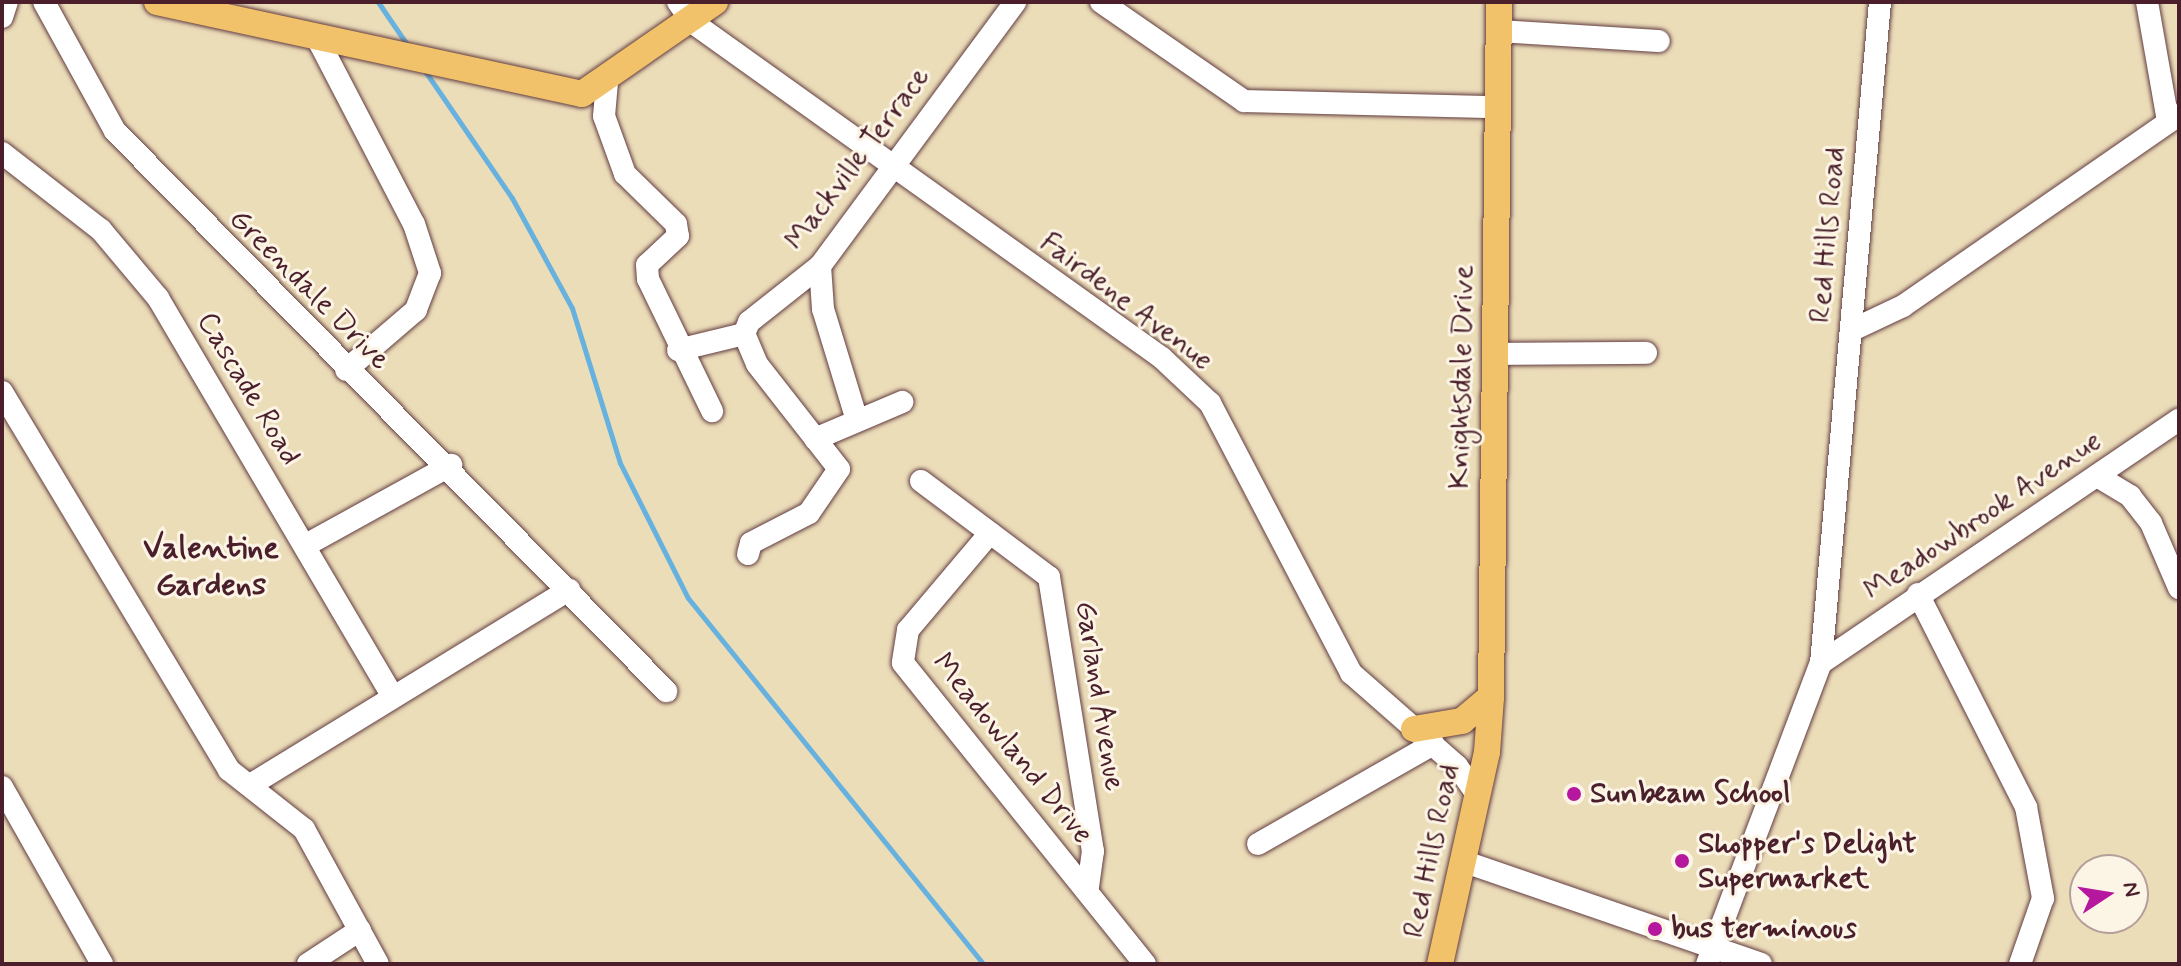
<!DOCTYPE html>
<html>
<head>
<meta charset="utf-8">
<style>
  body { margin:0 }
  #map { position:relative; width:2181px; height:966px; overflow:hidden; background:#ecddb9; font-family:Mynerve,sans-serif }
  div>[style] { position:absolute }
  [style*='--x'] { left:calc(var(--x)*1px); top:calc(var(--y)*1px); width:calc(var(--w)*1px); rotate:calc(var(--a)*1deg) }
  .stream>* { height:5px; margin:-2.5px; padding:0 2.5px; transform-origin:2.5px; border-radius:2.5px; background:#67b1df }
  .roads { filter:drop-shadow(0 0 2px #623c40) drop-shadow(0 0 2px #623c40) }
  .minor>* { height:22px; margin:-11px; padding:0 11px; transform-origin:11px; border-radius:11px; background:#fff }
  .major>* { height:26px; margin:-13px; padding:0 13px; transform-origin:13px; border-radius:13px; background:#f2c26a }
  .dots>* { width:22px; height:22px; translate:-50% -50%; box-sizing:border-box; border:4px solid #fcf5e5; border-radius:50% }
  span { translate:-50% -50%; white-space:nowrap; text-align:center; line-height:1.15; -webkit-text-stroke:6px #fcf5e5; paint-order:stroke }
  .street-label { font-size:30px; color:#4a1f2b }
  .poi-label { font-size:30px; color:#4a1f2b; font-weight:700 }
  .left { translate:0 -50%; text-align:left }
  .neighbourhood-label { font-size:32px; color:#4a1f2b; font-weight:700 }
  .frame { position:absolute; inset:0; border:4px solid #4a1f2b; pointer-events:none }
  .north { position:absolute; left:2069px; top:854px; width:80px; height:80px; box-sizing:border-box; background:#fcf5e5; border:2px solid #b59f9b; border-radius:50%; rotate:78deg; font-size:22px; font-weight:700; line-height:32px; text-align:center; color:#4a1f2b }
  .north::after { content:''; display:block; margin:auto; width:28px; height:36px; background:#b5179e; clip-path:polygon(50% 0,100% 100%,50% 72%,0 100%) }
</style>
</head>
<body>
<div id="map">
  <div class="stream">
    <i style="--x:378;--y:2;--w:53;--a:55.7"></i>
    <i style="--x:425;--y:71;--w:154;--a:55.6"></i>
    <i style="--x:512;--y:198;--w:125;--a:61.4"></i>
    <i style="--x:572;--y:308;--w:162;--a:72.8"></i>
    <i style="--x:620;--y:463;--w:151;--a:63.3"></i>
    <i style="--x:688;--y:598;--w:470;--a:51.1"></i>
  </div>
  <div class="roads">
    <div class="minor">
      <i style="--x:44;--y:2;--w:147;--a:61.2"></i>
      <i style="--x:115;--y:131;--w:786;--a:45.46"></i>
      <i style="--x:678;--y:2;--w:24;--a:55"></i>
      <i style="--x:692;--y:22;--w:578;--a:35.56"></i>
      <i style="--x:1162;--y:358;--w:66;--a:43.2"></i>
      <i style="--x:1210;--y:403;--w:305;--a:62.4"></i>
      <i style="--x:1351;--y:673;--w:141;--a:41.3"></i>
      <i style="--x:1457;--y:766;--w:37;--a:55"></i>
      <i style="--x:1101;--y:2;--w:174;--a:34.7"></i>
      <i style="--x:1244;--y:101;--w:252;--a:1.4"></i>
      <i style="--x:2147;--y:2;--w:121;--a:80"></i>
      <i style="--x:2;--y:17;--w:16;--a:-72"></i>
      <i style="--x:1498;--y:31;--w:161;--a:3.6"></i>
      <i style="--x:316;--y:36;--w:212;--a:62.5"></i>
      <i style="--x:414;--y:224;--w:52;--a:71.9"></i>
      <i style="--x:430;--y:273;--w:40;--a:111"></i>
      <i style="--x:416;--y:310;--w:92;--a:139.4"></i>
      <i style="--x:607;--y:82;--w:34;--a:95"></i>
      <i style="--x:604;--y:116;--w:62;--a:70.1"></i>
      <i style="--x:625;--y:174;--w:71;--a:44.4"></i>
      <i style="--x:676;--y:224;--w:12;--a:81"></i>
      <i style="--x:678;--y:236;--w:42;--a:136.9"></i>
      <i style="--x:647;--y:265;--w:14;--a:86"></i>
      <i style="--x:648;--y:279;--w:147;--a:64.1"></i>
      <i style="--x:2;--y:153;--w:125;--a:37.9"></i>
      <i style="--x:101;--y:230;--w:89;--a:50"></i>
      <i style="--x:158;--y:298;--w:463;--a:59.5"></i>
      <i style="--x:820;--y:266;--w:43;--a:86"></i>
      <i style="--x:823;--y:309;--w:116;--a:73"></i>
      <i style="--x:1852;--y:330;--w:56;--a:-25.2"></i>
      <i style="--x:1903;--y:306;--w:336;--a:-34.7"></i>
      <i style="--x:678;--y:350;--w:68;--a:-13.6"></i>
      <i style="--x:1494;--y:354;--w:152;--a:-0.4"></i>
      <i style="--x:2;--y:392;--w:441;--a:59"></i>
      <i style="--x:229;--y:770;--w:95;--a:38.2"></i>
      <i style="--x:304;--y:829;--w:154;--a:61.3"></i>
      <i style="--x:815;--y:439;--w:95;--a:-23"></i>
      <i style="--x:2097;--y:476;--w:39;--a:31"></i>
      <i style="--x:2130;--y:496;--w:34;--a:52"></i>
      <i style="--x:2151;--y:523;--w:71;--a:66.7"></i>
      <i style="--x:921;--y:481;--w:160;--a:36.9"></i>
      <i style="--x:1049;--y:577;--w:278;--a:80.9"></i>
      <i style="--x:1093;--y:851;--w:37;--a:98"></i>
      <i style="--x:990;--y:533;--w:127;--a:130.2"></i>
      <i style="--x:908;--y:630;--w:33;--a:99"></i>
      <i style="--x:903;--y:663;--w:386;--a:51.2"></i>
      <i style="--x:306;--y:545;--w:166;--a:-28.9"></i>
      <i style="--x:748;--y:554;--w:11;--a:-75"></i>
      <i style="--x:751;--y:543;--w:65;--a:-27.3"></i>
      <i style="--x:809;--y:513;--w:53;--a:-55.7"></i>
      <i style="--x:839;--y:469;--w:133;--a:-128"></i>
      <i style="--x:757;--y:364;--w:33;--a:-113"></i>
      <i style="--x:744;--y:334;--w:13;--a:-67"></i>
      <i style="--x:749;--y:322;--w:90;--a:-38.3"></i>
      <i style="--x:820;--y:266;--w:328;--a:-53.5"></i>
      <i style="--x:1918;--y:594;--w:239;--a:63.1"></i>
      <i style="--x:2026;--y:807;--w:93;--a:79.4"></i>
      <i style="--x:2043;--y:898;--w:70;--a:109.2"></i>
      <i style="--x:1821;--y:663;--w:433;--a:-34.2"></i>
      <i style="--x:252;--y:784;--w:372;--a:-31.5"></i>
      <i style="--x:2;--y:787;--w:203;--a:60.5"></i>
      <i style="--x:1258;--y:844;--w:202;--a:-29.7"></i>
      <i style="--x:1465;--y:862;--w:313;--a:19"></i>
      <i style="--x:308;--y:964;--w:62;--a:-33.2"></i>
      <i style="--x:1707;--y:964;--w:322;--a:-69.3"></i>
      <i style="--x:1821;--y:663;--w:664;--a:-84.9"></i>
    </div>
    <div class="major">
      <i style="--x:157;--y:2;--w:435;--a:12.2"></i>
      <i style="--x:582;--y:94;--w:162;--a:-34.7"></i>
      <i style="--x:1414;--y:729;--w:49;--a:-9.5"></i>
      <i style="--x:1462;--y:721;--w:38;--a:-40"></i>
      <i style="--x:1440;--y:964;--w:217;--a:-77.5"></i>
      <i style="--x:1487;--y:752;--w:55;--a:-85.8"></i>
      <i style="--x:1491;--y:697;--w:695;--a:-89.34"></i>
    </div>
  </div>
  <div class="dots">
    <i style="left:1574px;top:794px;background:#b5179e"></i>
    <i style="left:1682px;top:861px;background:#b5179e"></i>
    <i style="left:1655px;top:929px;background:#b5179e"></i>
  </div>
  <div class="street-label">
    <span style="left:858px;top:159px;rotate:-53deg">Mackville Terrace</span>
    <span style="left:1828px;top:235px;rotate:-85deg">Red Hills Road</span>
    <span style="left:309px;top:290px;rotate:45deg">Greendale Drive</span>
    <span style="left:1126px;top:302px;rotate:37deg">Fairdene Avenue</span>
    <span style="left:1462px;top:377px;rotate:-89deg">Knightsdale Drive</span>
    <span style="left:248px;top:389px;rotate:59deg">Cascade Road</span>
    <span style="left:1983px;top:516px;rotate:-34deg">Meadowbrook Avenue</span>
    <span style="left:1099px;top:696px;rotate:81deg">Garland Avenue</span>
    <span style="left:1012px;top:749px;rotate:51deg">Meadowland Drive</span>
    <span style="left:1432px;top:851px;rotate:-78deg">Red Hills Road</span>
  </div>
  <div class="poi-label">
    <span class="left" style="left:1590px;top:794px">Sunbeam School</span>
    <span class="left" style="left:1698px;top:861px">Shopper's Delight<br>Supermarket</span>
    <span class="left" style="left:1671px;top:929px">bus terminous</span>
  </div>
  <div class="neighbourhood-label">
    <span style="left:211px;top:567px">Valentine<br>Gardens</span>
  </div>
  <div class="frame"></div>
  <div class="north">N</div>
</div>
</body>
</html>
